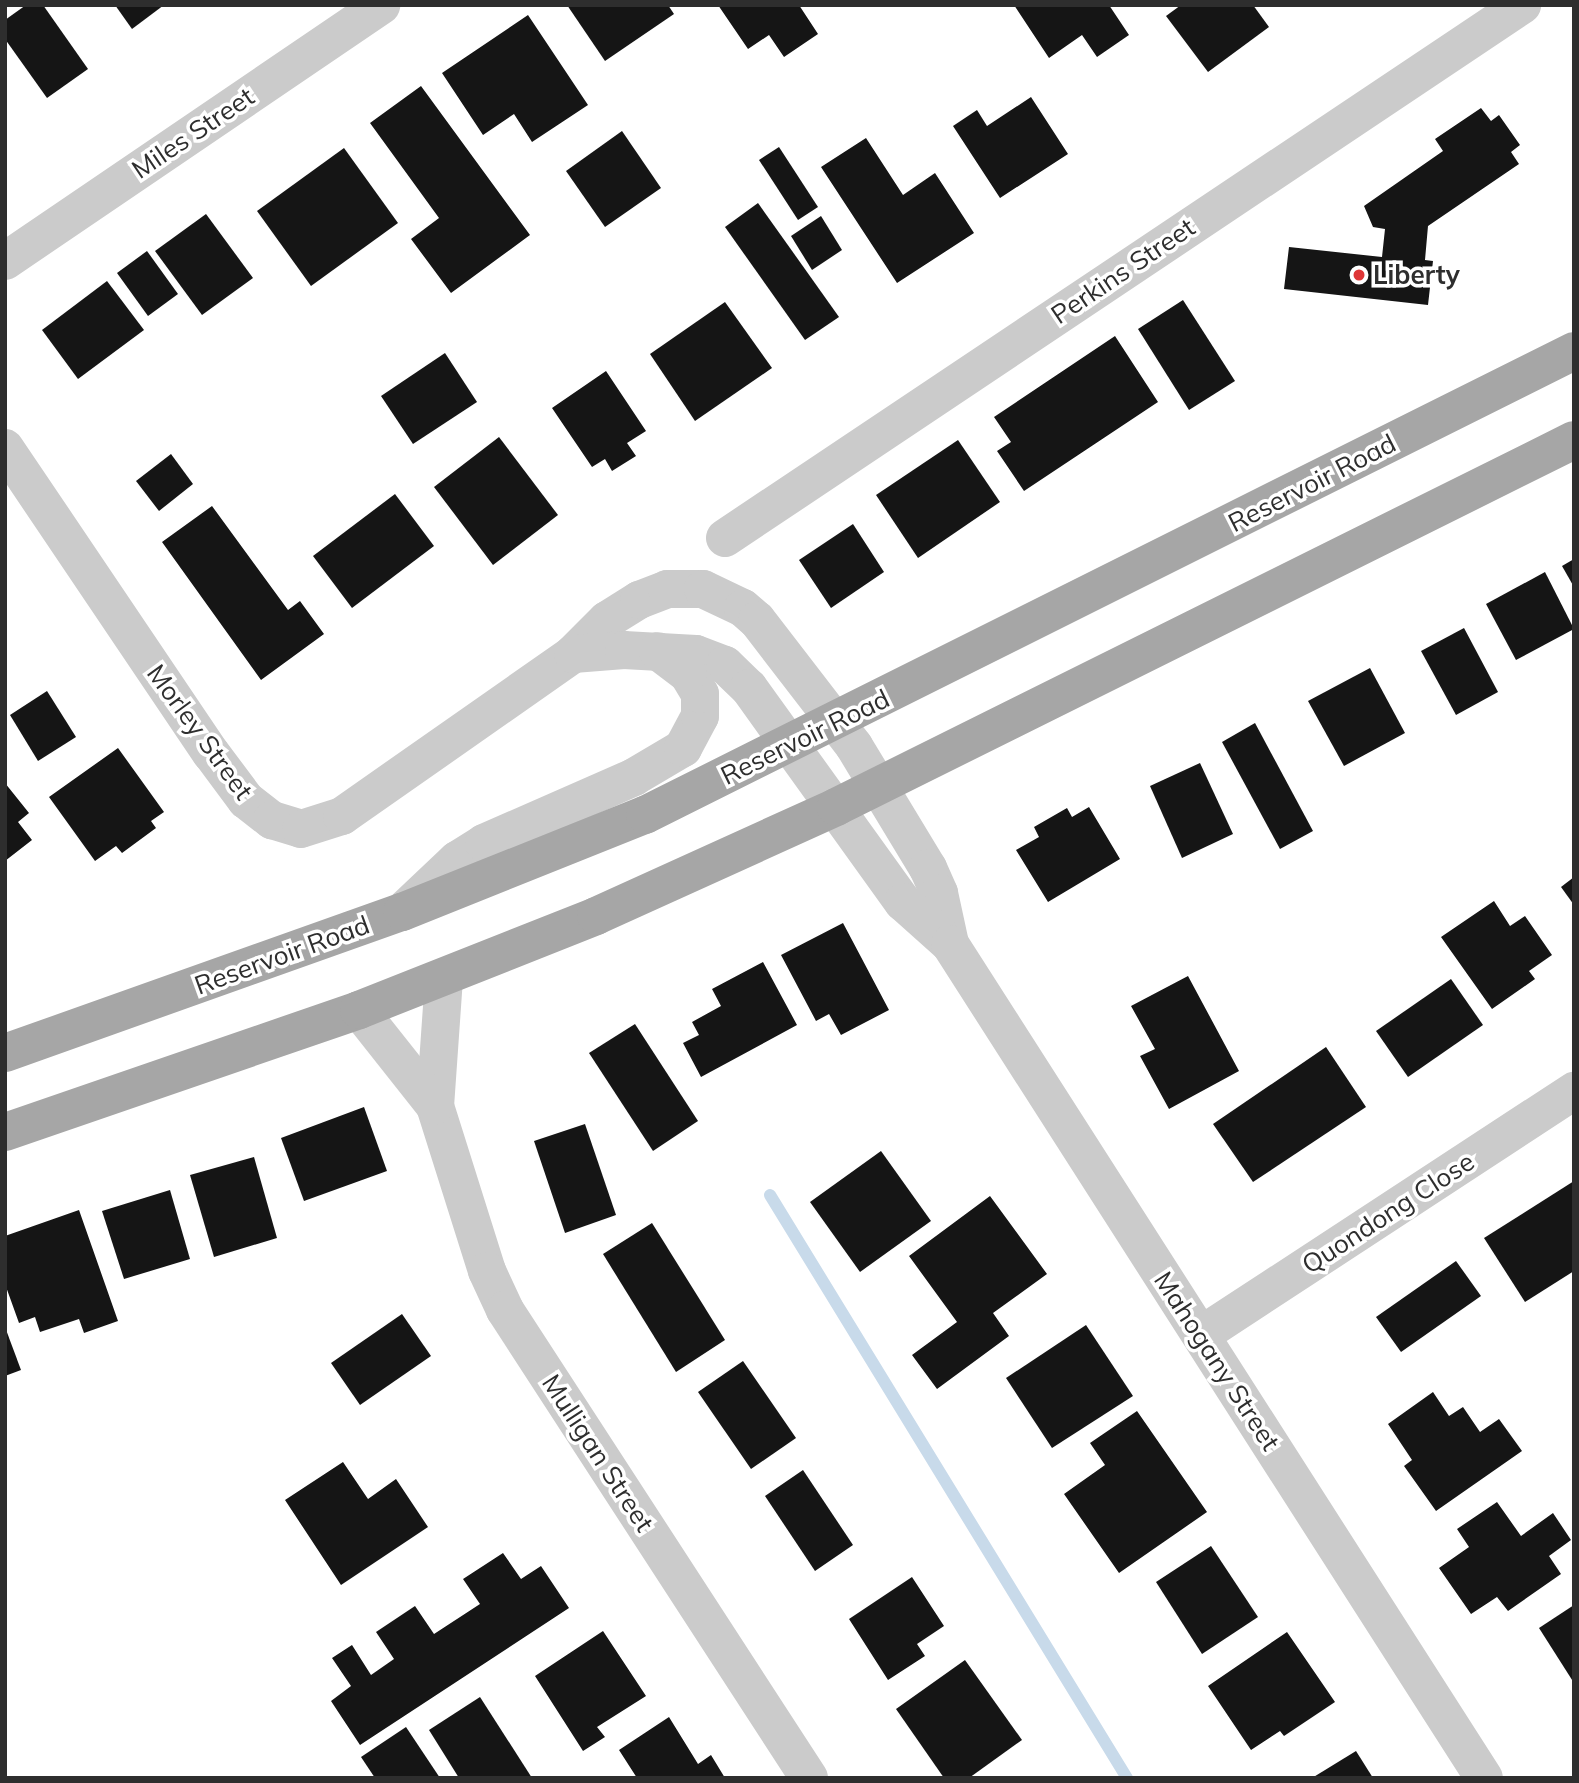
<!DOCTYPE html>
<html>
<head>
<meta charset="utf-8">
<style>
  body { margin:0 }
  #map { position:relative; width:1579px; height:1783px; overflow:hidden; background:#fff; font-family:Mulish,sans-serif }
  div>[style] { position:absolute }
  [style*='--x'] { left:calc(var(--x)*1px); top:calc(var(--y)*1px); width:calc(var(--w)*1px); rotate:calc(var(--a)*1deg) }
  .stream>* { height:12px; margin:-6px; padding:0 6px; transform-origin:6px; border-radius:6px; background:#c8daea }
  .building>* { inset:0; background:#151515 }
  .street>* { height:38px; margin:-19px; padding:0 19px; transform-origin:19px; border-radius:19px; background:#cbcbcb }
  .primary>* { height:38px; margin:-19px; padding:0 19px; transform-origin:19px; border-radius:19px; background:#a6a6a6 }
  .dots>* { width:19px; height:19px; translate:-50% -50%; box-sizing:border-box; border:4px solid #fff; border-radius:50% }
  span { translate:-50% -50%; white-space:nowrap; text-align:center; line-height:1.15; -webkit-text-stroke:7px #fff; paint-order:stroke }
  .street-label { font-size:26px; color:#2e2e2e }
  .poi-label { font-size:26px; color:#2e2e2e; font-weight:700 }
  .left { translate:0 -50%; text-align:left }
  .frame { position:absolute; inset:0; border:7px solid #2e2e2e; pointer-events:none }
</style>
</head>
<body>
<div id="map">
  <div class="stream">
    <i style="--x:770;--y:1195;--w:684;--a:58.52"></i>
  </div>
  <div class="building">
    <i style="clip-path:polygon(26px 5px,43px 5px,88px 69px,47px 98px,5px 39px,5px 20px)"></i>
    <i style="clip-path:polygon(115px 5px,164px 5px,132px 29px)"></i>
    <i style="clip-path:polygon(567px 5px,668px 5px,674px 14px,605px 61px)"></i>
    <i style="clip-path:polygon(718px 5px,799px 5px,818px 34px,784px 57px,769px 35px,748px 49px)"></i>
    <i style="clip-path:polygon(1014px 5px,1109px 5px,1129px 35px,1097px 57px,1082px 35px,1049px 58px)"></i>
    <i style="clip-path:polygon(1181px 5px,1253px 5px,1269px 27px,1208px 72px,1166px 16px)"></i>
    <i style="clip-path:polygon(528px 15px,588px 105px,532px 142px,514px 114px,483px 135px,442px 73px)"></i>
    <i style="clip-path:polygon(421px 86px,530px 235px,451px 293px,411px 239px,439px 218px,370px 123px)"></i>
    <i style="clip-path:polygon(1031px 97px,1068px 154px,1000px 198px,953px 126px,977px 110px,987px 126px)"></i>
    <i style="clip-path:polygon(1481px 108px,1491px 121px,1499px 115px,1520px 145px,1511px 152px,1519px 164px,1428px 226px,1425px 260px,1433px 261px,1428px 305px,1284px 289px,1289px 247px,1382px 257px,1385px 229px,1373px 227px,1364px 206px,1443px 151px,1435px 139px)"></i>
    <i style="clip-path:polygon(622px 131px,661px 188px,605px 227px,566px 171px)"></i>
    <i style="clip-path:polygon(866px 138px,903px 195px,935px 173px,974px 233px,897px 283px,821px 167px)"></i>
    <i style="clip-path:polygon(779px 147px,818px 207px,798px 220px,759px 160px)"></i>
    <i style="clip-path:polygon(344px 148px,398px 223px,311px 286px,257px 211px)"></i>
    <i style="clip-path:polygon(758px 203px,839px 317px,805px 340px,725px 227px)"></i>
    <i style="clip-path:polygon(206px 214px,253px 278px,202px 315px,155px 251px)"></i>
    <i style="clip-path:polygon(821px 216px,842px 250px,812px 270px,791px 236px)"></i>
    <i style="clip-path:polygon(147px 251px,178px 294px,148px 316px,117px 273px)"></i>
    <i style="clip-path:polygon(107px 281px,144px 330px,78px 379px,42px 330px)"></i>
    <i style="clip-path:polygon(1183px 300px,1235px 381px,1189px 410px,1138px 329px)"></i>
    <i style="clip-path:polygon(725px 302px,772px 368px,695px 421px,650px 354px)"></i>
    <i style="clip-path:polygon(1115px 336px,1158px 402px,1024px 491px,997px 451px,1011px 442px,994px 417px)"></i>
    <i style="clip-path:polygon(445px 353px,477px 402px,413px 444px,381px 396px)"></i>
    <i style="clip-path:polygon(606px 371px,646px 431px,627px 443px,636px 456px,612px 471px,605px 459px,592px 467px,552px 408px)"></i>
    <i style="clip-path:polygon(499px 437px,558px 515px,493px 565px,434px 487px)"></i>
    <i style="clip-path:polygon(958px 440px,1000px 502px,918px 558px,876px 495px)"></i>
    <i style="clip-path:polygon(171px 454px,193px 484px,159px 511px,136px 481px)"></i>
    <i style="clip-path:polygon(395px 494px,434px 546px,352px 608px,313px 556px)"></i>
    <i style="clip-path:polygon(212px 506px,288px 610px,300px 601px,324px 634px,261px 680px,162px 542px)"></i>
    <i style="clip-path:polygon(853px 524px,884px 572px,831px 608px,799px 560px)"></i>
    <i style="clip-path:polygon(1574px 559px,1574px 587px,1562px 566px)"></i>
    <i style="clip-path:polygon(1545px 572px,1574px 629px,1516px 660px,1486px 604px)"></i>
    <i style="clip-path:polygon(1464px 628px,1498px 692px,1456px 715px,1421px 651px)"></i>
    <i style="clip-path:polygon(1370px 668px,1405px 733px,1344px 766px,1308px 701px)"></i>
    <i style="clip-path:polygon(47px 691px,76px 737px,38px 761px,10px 715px)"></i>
    <i style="clip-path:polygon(1255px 723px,1313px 831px,1280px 849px,1222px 742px)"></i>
    <i style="clip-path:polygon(118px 748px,164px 812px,151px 821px,156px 828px,122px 853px,116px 846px,95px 861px,49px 797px)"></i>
    <i style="clip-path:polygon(1200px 763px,1233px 834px,1182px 858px,1150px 786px)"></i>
    <i style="clip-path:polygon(5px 783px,29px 813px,18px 822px,32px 840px,5px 861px)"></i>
    <i style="clip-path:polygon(1089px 807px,1120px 859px,1048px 902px,1016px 850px,1039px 837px,1034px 827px,1067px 808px,1072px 817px)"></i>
    <i style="clip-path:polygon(1574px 877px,1574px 905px,1561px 887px)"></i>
    <i style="clip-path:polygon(1494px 901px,1510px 926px,1525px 916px,1552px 955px,1529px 971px,1535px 979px,1492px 1009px,1441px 937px)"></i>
    <i style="clip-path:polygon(843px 923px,889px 1010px,841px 1035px,829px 1014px,816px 1021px,781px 955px)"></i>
    <i style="clip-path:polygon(763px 962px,797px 1025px,701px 1077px,683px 1043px,699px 1035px,692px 1022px,721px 1006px,712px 989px)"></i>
    <i style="clip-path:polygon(1188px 976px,1239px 1071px,1169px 1109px,1140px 1056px,1155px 1049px,1131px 1006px)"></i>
    <i style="clip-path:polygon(1451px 979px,1483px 1025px,1408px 1077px,1376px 1031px)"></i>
    <i style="clip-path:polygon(635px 1024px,698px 1121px,653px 1151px,589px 1053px)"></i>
    <i style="clip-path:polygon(1326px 1047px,1366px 1107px,1253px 1182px,1213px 1124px)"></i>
    <i style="clip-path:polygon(364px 1107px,387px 1171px,304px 1201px,281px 1138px)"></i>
    <i style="clip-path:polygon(585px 1124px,616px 1215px,565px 1233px,534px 1141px)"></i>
    <i style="clip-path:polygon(881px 1151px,931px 1221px,860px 1272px,810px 1202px)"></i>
    <i style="clip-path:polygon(254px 1157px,277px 1238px,214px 1257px,190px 1175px)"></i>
    <i style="clip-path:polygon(1574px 1181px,1574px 1271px,1525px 1302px,1484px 1238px)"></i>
    <i style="clip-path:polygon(170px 1190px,190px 1259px,124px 1279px,102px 1211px)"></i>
    <i style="clip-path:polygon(990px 1196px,1047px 1274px,993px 1313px,1009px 1336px,937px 1389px,912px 1355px,957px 1322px,909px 1256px)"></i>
    <i style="clip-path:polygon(79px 1210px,118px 1321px,84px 1333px,79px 1319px,40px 1332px,35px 1317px,19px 1323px,5px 1284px,5px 1236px)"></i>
    <i style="clip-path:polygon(652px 1223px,725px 1340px,676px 1372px,603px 1254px)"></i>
    <i style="clip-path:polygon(1456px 1261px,1481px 1296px,1401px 1352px,1376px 1317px)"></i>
    <i style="clip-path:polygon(402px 1314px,431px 1356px,360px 1405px,331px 1363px)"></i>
    <i style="clip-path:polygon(1086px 1325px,1133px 1396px,1052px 1448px,1006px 1378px)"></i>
    <i style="clip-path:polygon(5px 1327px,21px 1370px,5px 1376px)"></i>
    <i style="clip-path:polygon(743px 1361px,796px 1438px,751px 1469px,698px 1392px)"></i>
    <i style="clip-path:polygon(1433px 1392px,1449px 1416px,1463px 1407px,1480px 1432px,1499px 1419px,1522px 1451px,1436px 1511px,1404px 1466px,1412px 1460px,1388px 1424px)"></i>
    <i style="clip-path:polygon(1137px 1411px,1207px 1512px,1119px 1573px,1064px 1494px,1105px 1465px,1090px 1443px)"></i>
    <i style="clip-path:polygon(343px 1462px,368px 1499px,396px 1479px,428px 1527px,341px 1585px,285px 1500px)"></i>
    <i style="clip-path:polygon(803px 1470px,853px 1545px,815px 1571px,765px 1496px)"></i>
    <i style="clip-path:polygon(1497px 1502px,1521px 1536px,1553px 1513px,1571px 1540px,1549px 1556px,1561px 1574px,1508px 1611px,1497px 1597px,1471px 1614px,1439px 1568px,1469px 1547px,1457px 1529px)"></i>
    <i style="clip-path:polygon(1211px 1546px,1258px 1617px,1202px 1654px,1156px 1582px)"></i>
    <i style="clip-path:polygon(503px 1553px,521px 1579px,541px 1566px,569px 1608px,360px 1745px,331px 1701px,351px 1686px,332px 1658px,352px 1645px,371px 1675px,394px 1659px,376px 1632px,415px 1606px,434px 1634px,480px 1604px,463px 1579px)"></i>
    <i style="clip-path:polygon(912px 1577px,944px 1626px,917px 1644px,925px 1656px,888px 1680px,849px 1619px)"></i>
    <i style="clip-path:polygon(1574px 1605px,1574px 1683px,1539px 1628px)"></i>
    <i style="clip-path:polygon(603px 1631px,646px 1696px,597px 1727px,605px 1737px,583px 1751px,535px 1676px)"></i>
    <i style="clip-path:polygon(1287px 1632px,1335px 1702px,1284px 1736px,1280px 1731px,1251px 1750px,1208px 1686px)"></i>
    <i style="clip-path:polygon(965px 1660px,1022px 1740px,969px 1778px,944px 1778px,896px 1709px)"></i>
    <i style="clip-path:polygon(480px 1697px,532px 1778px,459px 1778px,429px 1730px)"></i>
    <i style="clip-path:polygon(669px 1717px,698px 1764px,711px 1755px,725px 1778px,637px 1778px,619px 1750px)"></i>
    <i style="clip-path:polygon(406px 1727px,440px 1778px,375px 1778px,361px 1757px)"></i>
    <i style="clip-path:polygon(1356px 1751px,1373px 1778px,1312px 1778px)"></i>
  </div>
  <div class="street">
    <i style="--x:5;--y:261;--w:455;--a:-34.2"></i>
    <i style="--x:5;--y:448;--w:368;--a:56"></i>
    <i style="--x:211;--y:753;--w:59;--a:53.3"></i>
    <i style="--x:246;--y:800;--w:33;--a:38"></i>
    <i style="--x:272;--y:820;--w:30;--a:17"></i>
    <i style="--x:301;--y:829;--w:43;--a:-17.6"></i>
    <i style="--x:342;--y:816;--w:282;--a:-35"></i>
    <i style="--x:573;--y:654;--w:48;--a:-45"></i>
    <i style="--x:607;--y:620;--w:38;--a:-32"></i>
    <i style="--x:639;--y:600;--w:30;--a:-21"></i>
    <i style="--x:667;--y:589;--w:36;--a:0"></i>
    <i style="--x:703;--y:589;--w:44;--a:25.4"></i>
    <i style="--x:743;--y:608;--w:18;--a:41"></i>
    <i style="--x:757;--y:620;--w:159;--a:52.4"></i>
    <i style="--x:854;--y:746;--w:143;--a:58.8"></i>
    <i style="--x:928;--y:868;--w:27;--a:66"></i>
    <i style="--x:939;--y:893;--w:52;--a:77.8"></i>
    <i style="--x:725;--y:538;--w:959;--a:-33.77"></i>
    <i style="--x:573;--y:654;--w:51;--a:-4.5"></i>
    <i style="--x:624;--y:650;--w:72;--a:3.2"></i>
    <i style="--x:696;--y:654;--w:31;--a:21"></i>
    <i style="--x:725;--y:665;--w:33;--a:44"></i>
    <i style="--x:749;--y:688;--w:264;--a:54.3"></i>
    <i style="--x:903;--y:902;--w:63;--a:41.8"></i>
    <i style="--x:950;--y:944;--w:990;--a:57.37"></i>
    <i style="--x:402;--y:912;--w:76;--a:-43.4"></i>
    <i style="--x:457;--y:860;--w:32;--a:-32"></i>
    <i style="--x:484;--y:843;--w:164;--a:-23.7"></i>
    <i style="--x:634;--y:777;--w:57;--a:-30.6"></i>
    <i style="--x:683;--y:748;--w:36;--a:-62"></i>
    <i style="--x:700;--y:716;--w:22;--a:-90"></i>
    <i style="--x:700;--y:694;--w:23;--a:-121"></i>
    <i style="--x:688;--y:674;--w:38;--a:-143"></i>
    <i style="--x:444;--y:978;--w:128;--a:94"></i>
    <i style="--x:435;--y:1106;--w:173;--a:72.5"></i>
    <i style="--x:487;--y:1271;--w:43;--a:65.2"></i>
    <i style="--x:505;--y:1310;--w:558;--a:56.99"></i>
    <i style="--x:359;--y:1010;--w:122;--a:51.6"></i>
    <i style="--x:1201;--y:1335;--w:446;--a:-33.2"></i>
  </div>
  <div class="primary">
    <i style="--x:5;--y:1053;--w:421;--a:-19.6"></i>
    <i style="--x:402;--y:912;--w:262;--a:-21.8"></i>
    <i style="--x:645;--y:815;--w:1038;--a:-26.54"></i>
    <i style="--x:5;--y:1132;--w:374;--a:-19"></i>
    <i style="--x:359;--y:1010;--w:255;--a:-21.6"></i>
    <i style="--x:596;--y:916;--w:264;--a:-24.4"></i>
    <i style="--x:836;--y:807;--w:824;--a:-26.44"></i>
  </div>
  <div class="dots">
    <i style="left:1359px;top:275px;background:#de3637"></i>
  </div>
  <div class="street-label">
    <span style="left:193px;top:133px;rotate:-34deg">Miles Street</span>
    <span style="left:1123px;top:271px;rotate:-34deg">Perkins Street</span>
    <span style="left:1312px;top:483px;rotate:-27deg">Reservoir Road</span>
    <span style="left:200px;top:732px;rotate:54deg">Morley Street</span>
    <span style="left:805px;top:737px;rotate:-26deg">Reservoir Road</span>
    <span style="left:282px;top:955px;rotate:-20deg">Reservoir Road</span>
    <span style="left:1388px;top:1213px;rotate:-33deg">Quondong Close</span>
    <span style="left:1217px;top:1361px;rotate:57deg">Mahogany Street</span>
    <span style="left:598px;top:1453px;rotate:57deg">Mulligan Street</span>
  </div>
  <div class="poi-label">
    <span class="left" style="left:1373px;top:275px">Liberty</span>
  </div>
  <div class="frame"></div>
</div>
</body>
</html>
